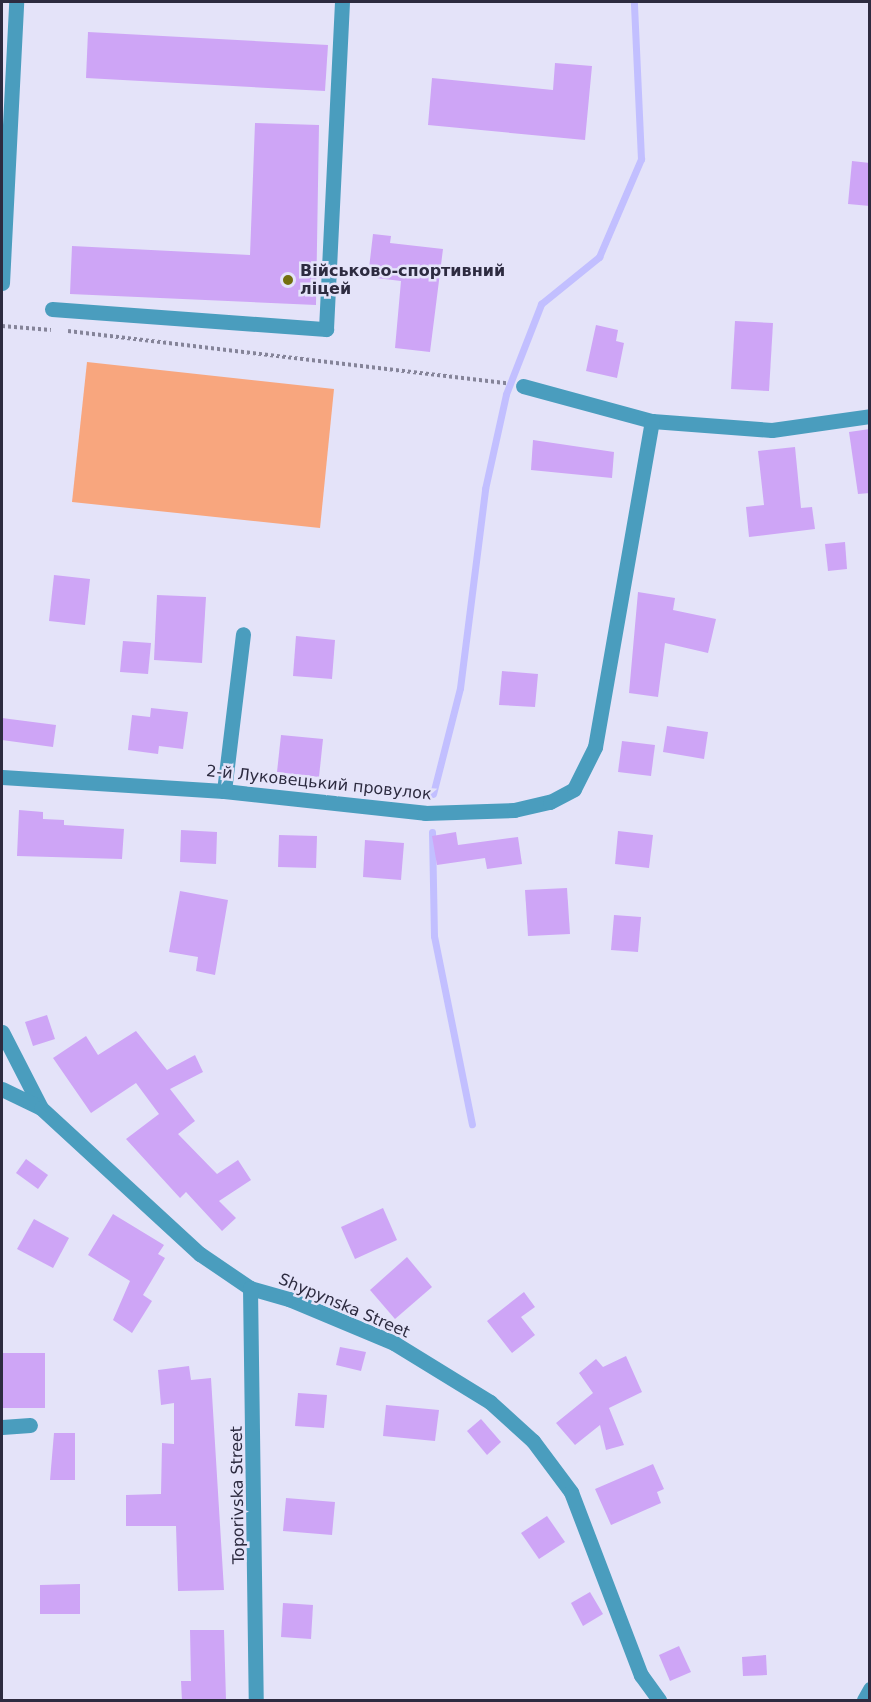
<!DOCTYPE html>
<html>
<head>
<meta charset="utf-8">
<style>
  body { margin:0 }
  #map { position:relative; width:871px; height:1702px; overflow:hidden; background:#e4e3f9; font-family:"DejaVu Sans",sans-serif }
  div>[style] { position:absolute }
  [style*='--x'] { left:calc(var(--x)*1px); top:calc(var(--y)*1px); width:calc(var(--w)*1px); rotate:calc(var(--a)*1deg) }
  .green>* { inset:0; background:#f8a67e }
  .stream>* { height:7px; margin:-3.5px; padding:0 3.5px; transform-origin:3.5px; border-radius:3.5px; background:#c2bfff }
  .building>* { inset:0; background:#cea5f6 }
  .path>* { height:4px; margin-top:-2px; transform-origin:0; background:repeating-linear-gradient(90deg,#858499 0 3px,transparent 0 6px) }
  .minor>* { height:15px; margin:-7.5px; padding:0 7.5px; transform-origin:7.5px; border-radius:7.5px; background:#4a9dbe }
  .dots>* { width:16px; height:16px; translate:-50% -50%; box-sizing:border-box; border:3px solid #e4e3f9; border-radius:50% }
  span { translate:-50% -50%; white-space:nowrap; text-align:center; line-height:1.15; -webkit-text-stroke:5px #e4e3f9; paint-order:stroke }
  .poi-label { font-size:16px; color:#2d2b40; font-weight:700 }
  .left { translate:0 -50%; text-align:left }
  .street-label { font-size:16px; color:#2d2b40 }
  .frame { position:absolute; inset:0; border:3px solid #2d2b40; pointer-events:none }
</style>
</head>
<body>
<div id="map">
  <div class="green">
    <i style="clip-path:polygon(87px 362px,334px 389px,320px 528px,72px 502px)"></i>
  </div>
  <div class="stream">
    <i style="--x:433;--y:794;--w:109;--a:-75.7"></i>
    <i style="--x:460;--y:688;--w:201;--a:-82.8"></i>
    <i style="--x:485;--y:489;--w:97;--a:-77.5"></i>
    <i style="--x:506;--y:394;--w:97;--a:-68.7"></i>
    <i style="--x:541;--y:304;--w:75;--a:-39"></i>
    <i style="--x:599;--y:257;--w:107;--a:-66.8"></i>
    <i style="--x:641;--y:159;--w:157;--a:-92.6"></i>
    <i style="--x:432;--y:832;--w:104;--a:88.9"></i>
    <i style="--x:434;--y:936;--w:192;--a:78.6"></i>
  </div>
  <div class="building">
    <i style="clip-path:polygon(88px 32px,328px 45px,325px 91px,86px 78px)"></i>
    <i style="clip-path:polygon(555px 63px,592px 66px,585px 140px,428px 125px,432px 78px,553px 90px)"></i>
    <i style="clip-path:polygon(255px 123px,319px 125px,316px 305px,70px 294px,72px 246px,250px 255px)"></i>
    <i style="clip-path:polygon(852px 161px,870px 163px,870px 206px,848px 204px)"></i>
    <i style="clip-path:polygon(373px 234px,391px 236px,390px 243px,443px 249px,430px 352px,395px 348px,401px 281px,368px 277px)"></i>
    <i style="clip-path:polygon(735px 321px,773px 323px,769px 391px,731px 389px)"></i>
    <i style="clip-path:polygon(596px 325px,618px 330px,616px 341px,624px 343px,617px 378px,586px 371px)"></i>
    <i style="clip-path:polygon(870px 429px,870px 493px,858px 494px,849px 432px)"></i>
    <i style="clip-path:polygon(533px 440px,614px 452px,612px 478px,531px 470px)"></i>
    <i style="clip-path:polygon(795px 447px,801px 508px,812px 507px,815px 529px,749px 537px,746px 507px,764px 505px,758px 451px)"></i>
    <i style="clip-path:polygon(845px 542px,847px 569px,828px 571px,825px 544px)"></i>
    <i style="clip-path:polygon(54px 575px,90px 579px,85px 625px,49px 621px)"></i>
    <i style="clip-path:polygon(638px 592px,675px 598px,673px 610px,716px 619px,708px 653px,665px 643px,658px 697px,629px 693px)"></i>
    <i style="clip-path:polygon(157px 595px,206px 597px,202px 663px,154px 660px)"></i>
    <i style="clip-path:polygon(296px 636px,335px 640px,332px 679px,293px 676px)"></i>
    <i style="clip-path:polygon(123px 641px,151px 643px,148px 674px,120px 672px)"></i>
    <i style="clip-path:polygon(502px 671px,538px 674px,535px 707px,499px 705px)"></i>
    <i style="clip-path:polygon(151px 708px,188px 712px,183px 749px,159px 746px,158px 754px,128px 750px,132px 715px,150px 717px)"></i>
    <i style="clip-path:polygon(2px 718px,56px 725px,53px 747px,2px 740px)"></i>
    <i style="clip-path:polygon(667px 726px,708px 732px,704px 759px,663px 752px)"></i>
    <i style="clip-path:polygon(281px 735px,323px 739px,319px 777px,277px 772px)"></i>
    <i style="clip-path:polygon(622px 741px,655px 745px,651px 776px,618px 772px)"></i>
    <i style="clip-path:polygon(19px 810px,43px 812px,43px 819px,64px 820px,64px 825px,124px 829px,122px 859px,17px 856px)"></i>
    <i style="clip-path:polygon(181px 830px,217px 832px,216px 864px,180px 862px)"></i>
    <i style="clip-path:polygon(618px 831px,653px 835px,649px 868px,615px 864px)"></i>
    <i style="clip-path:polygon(456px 832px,458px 845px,518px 837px,522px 864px,487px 869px,485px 858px,437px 865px,432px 836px)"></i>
    <i style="clip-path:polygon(279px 835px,317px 836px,316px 868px,278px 867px)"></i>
    <i style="clip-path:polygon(365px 840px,404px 843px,401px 880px,363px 877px)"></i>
    <i style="clip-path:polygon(567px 888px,570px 934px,528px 936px,525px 890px)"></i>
    <i style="clip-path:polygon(180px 891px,228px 900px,215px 975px,196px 971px,198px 957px,169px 952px)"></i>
    <i style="clip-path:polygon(614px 915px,641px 917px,638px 952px,611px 950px)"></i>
    <i style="clip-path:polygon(47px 1015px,55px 1039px,33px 1046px,25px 1022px)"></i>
    <i style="clip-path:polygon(136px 1031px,167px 1070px,195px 1055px,203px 1072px,170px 1089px,195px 1121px,178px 1134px,217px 1174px,238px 1160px,251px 1180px,219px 1201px,236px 1218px,222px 1231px,186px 1192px,180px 1198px,126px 1139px,159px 1114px,136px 1083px,91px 1113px,53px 1058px,86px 1036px,98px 1055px)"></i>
    <i style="clip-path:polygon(26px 1159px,48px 1175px,38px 1189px,16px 1173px)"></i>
    <i style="clip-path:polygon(383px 1208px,397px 1240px,355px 1259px,341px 1227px)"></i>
    <i style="clip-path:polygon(113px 1214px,164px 1245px,158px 1254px,165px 1258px,143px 1295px,152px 1301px,132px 1333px,113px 1320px,130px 1281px,88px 1255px)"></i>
    <i style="clip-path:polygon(34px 1219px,69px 1238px,53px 1268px,17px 1249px)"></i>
    <i style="clip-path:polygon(407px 1257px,432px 1287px,395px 1319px,370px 1290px)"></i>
    <i style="clip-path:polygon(524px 1292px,535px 1307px,521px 1317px,535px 1335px,512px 1353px,487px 1321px)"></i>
    <i style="clip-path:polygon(340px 1347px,366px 1352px,361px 1371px,336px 1365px)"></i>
    <i style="clip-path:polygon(2px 1353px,45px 1353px,45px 1408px,2px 1408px)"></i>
    <i style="clip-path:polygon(626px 1356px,642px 1392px,609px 1408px,624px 1445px,606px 1450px,600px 1425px,575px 1445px,556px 1423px,593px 1393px,579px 1373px,596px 1359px,603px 1367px)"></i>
    <i style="clip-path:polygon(189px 1366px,191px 1380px,211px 1378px,224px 1590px,178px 1591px,176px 1526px,126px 1526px,126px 1495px,161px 1494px,162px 1443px,174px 1444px,174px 1403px,161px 1405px,158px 1370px)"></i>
    <i style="clip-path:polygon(298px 1393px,327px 1395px,324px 1428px,295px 1426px)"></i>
    <i style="clip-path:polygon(386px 1405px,439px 1410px,435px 1441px,383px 1436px)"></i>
    <i style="clip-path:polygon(481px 1419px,501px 1442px,487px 1455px,467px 1431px)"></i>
    <i style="clip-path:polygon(54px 1433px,75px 1433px,75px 1480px,50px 1480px)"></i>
    <i style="clip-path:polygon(653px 1464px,664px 1489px,657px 1492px,661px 1503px,611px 1525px,595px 1489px)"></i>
    <i style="clip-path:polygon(286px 1498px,335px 1502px,332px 1535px,283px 1531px)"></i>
    <i style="clip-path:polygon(547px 1516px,565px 1542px,539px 1559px,521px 1533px)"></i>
    <i style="clip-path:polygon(80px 1584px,80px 1614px,40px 1614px,40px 1585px)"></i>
    <i style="clip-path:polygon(590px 1592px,603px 1614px,583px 1626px,571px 1603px)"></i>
    <i style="clip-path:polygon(283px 1603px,313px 1605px,311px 1639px,281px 1637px)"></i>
    <i style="clip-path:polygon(190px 1630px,224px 1630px,226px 1700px,182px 1701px,181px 1681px,191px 1681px)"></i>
    <i style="clip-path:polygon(679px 1646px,691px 1672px,670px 1681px,659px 1655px)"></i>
    <i style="clip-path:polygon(766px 1655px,767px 1675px,743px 1676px,742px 1657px)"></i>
  </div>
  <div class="path">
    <i style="--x:2;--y:326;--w:49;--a:4.7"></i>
    <i style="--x:68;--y:331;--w:442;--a:6.8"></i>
  </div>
  <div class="minor">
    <i style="--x:2;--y:283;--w:281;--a:-87.1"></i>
    <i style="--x:52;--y:309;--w:275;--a:4.2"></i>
    <i style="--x:326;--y:329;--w:327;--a:-87.2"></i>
    <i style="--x:523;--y:386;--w:134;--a:15.2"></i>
    <i style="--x:652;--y:421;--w:120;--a:4.3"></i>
    <i style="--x:772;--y:430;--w:99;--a:-8.1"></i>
    <i style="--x:2;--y:777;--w:222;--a:3.6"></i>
    <i style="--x:224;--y:791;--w:202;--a:6.2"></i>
    <i style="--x:425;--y:813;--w:89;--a:-1.9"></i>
    <i style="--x:514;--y:810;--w:37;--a:-13"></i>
    <i style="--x:550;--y:802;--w:27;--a:-28"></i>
    <i style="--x:574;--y:789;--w:47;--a:-63.4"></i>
    <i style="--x:595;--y:747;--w:331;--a:-80.1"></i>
    <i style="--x:224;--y:791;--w:158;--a:-83.1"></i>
    <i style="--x:2;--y:1032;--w:85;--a:62.8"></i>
    <i style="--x:2;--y:1089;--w:43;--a:26"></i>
    <i style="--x:41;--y:1108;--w:216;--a:42.6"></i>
    <i style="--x:200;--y:1254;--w:60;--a:34.2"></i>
    <i style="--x:250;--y:1288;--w:41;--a:15.8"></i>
    <i style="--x:289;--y:1299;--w:114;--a:22.7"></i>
    <i style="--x:394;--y:1343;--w:113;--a:31.6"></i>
    <i style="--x:490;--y:1402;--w:58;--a:42.2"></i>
    <i style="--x:533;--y:1441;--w:64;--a:53.3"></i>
    <i style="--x:571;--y:1492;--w:196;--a:69.1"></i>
    <i style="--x:641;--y:1675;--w:31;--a:54"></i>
    <i style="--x:250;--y:1288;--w:412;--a:89.2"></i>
    <i style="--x:2;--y:1427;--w:28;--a:-4"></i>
    <i style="--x:864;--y:1700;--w:13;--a:-61"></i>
  </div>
  <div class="dots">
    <i style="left:288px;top:280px;background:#736f0f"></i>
  </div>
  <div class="poi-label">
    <span class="left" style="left:300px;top:280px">Військово-спортивний<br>ліцей</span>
  </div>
  <div class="street-label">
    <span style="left:319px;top:783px;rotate:6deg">2-й Луковецький провулок</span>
    <span style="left:344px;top:1306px;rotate:23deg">Shypynska Street</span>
    <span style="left:238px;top:1495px;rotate:-91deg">Toporivska Street</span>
  </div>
  <div class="frame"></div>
</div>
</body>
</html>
